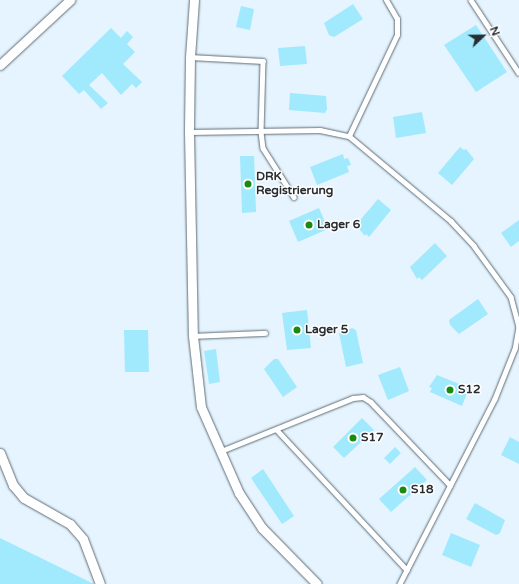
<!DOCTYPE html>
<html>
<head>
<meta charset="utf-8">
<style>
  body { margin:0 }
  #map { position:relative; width:519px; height:584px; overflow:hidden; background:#e5f4fe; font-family:"Varela Round",sans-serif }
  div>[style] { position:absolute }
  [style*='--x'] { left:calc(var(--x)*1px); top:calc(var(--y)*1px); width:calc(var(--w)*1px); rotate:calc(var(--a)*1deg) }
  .building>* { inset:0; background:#a1e9fd }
  .roads { filter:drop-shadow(0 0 1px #5f6c75) drop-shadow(0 0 1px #5f6c75) }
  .service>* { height:4.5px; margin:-2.25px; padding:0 2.25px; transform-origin:2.25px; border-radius:2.25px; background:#fff }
  .minor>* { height:9px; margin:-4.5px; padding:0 4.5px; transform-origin:4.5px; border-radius:4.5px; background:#fff }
  .dots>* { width:11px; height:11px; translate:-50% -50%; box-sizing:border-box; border:2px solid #fff; border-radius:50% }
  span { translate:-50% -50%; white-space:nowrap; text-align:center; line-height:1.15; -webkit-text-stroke:3px #fff; paint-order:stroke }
  .poi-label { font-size:12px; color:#272d30; font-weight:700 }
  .left { translate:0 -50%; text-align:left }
  .north { position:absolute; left:463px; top:16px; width:40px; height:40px; -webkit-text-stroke:3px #fff; paint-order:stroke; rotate:68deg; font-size:11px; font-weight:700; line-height:16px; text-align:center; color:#272d30 }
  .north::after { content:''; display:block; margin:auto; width:14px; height:18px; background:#272d30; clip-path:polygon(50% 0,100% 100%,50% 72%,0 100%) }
</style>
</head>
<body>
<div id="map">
  <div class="building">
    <i style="clip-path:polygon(353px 4px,363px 19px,334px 37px,329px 35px,324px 23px)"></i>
    <i style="clip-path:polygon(241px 6px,254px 9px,250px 30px,236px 27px)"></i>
    <i style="clip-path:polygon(476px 25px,507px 72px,476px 92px,444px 45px)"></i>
    <i style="clip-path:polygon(111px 28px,121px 38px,127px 31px,133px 37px,127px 44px,135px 52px,123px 64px,142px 82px,136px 88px,132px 84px,121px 95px,102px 73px,89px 85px,108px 103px,101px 109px,84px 90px,79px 94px,62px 76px)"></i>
    <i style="clip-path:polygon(305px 46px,307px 64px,280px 66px,278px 48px)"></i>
    <i style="clip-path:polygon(290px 93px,326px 96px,327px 109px,325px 113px,289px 110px)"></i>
    <i style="clip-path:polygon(422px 112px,426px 133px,396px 138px,393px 117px)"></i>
    <i style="clip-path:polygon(460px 147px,464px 150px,466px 149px,474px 159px,452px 185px,438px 173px)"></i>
    <i style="clip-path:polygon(343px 154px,344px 159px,348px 158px,351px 165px,347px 166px,349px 172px,317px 185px,310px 167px)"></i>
    <i style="clip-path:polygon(240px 156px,254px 156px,256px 212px,242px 213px)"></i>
    <i style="clip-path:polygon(378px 199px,391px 210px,369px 237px,366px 234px,365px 236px,356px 225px)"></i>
    <i style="clip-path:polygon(319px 208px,328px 229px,298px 242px,289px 221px)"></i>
    <i style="clip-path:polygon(519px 220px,519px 241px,511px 247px,501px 233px)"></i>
    <i style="clip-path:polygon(435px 243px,447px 256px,422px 280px,419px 277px,417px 279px,410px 267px)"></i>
    <i style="clip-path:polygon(478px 299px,488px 314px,459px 334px,450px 325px,449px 320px)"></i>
    <i style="clip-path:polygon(307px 310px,311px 348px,287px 350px,282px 313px)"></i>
    <i style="clip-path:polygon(352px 328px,356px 330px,363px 363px,346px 367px,339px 333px)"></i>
    <i style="clip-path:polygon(124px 330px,148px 330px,149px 372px,125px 372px)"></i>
    <i style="clip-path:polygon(216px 349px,220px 382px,209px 384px,204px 351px)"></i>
    <i style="clip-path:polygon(274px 359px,278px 359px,297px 387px,283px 397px,264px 369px)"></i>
    <i style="clip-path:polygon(400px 367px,409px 391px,388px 400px,378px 375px)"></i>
    <i style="clip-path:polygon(437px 375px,469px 388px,462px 406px,430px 392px,432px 388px,429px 387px)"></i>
    <i style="clip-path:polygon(362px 418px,374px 430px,344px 458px,333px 447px)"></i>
    <i style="clip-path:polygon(510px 437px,519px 442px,519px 464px,501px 455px)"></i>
    <i style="clip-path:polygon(395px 447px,401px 453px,390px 464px,384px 458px)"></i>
    <i style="clip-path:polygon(415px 467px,427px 480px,391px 512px,379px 499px)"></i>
    <i style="clip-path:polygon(263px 469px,294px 516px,282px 524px,251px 478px)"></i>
    <i style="clip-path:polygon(475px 503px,505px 520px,500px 533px,496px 535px,466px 519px)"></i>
    <i style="clip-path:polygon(451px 533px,480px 545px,471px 567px,442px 555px)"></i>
    <i style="clip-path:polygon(0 538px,94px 584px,0 584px)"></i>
  </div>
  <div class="roads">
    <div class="service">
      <i style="--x:471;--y:0;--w:87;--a:56.7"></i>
      <i style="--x:190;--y:57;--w:73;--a:3.1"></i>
      <i style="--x:263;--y:61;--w:71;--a:91.6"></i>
      <i style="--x:261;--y:132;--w:16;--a:83"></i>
      <i style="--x:263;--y:148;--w:58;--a:57.7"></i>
      <i style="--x:189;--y:132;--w:131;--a:-0.9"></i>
      <i style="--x:320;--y:130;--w:30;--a:12"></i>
      <i style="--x:349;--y:136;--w:112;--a:-64.6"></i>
      <i style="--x:397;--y:35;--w:16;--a:-90"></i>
      <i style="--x:397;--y:19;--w:22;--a:-120"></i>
      <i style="--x:349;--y:136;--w:133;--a:39.8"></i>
      <i style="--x:451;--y:221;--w:34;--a:47"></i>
      <i style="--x:474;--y:246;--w:63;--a:54"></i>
      <i style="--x:511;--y:297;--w:31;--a:75"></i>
      <i style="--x:519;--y:327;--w:22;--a:100"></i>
      <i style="--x:515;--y:349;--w:54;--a:111.8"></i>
      <i style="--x:495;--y:399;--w:208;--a:117.2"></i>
      <i style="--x:193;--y:336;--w:72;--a:-2.4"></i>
      <i style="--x:277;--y:430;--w:191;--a:47.1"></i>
      <i style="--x:221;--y:451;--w:142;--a:-21.9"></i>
      <i style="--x:353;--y:398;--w:10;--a:-6"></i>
      <i style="--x:363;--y:397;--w:9;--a:32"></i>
      <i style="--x:371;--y:402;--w:115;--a:46.4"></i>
    </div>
    <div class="minor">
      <i style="--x:194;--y:0;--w:57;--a:94"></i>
      <i style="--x:190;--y:57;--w:75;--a:90.8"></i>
      <i style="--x:189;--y:132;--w:204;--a:88.9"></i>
      <i style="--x:193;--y:336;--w:71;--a:83.6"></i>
      <i style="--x:201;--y:407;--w:94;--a:66.2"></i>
      <i style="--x:239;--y:493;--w:42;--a:56.7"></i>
      <i style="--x:262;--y:528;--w:78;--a:45.5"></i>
      <i style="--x:0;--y:65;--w:96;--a:-42.9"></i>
      <i style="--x:0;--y:453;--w:35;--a:68"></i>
      <i style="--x:13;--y:485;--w:17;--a:50"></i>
      <i style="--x:24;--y:498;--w:53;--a:29.5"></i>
      <i style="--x:70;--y:524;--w:20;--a:49"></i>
      <i style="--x:83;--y:539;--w:48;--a:69.3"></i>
    </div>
  </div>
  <div class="dots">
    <i style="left:248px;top:184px;background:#198b10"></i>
    <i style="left:309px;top:225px;background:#198b10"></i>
    <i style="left:297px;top:330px;background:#198b10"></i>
    <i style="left:450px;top:390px;background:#198b10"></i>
    <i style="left:353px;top:438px;background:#198b10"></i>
    <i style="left:403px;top:490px;background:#198b10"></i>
  </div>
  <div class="poi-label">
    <span class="left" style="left:256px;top:184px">DRK<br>Registrierung</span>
    <span class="left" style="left:317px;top:225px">Lager 6</span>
    <span class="left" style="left:305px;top:330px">Lager 5</span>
    <span class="left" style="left:458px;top:390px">S12</span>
    <span class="left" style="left:361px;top:438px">S17</span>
    <span class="left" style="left:411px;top:490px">S18</span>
  </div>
  <div class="north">N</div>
</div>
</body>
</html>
